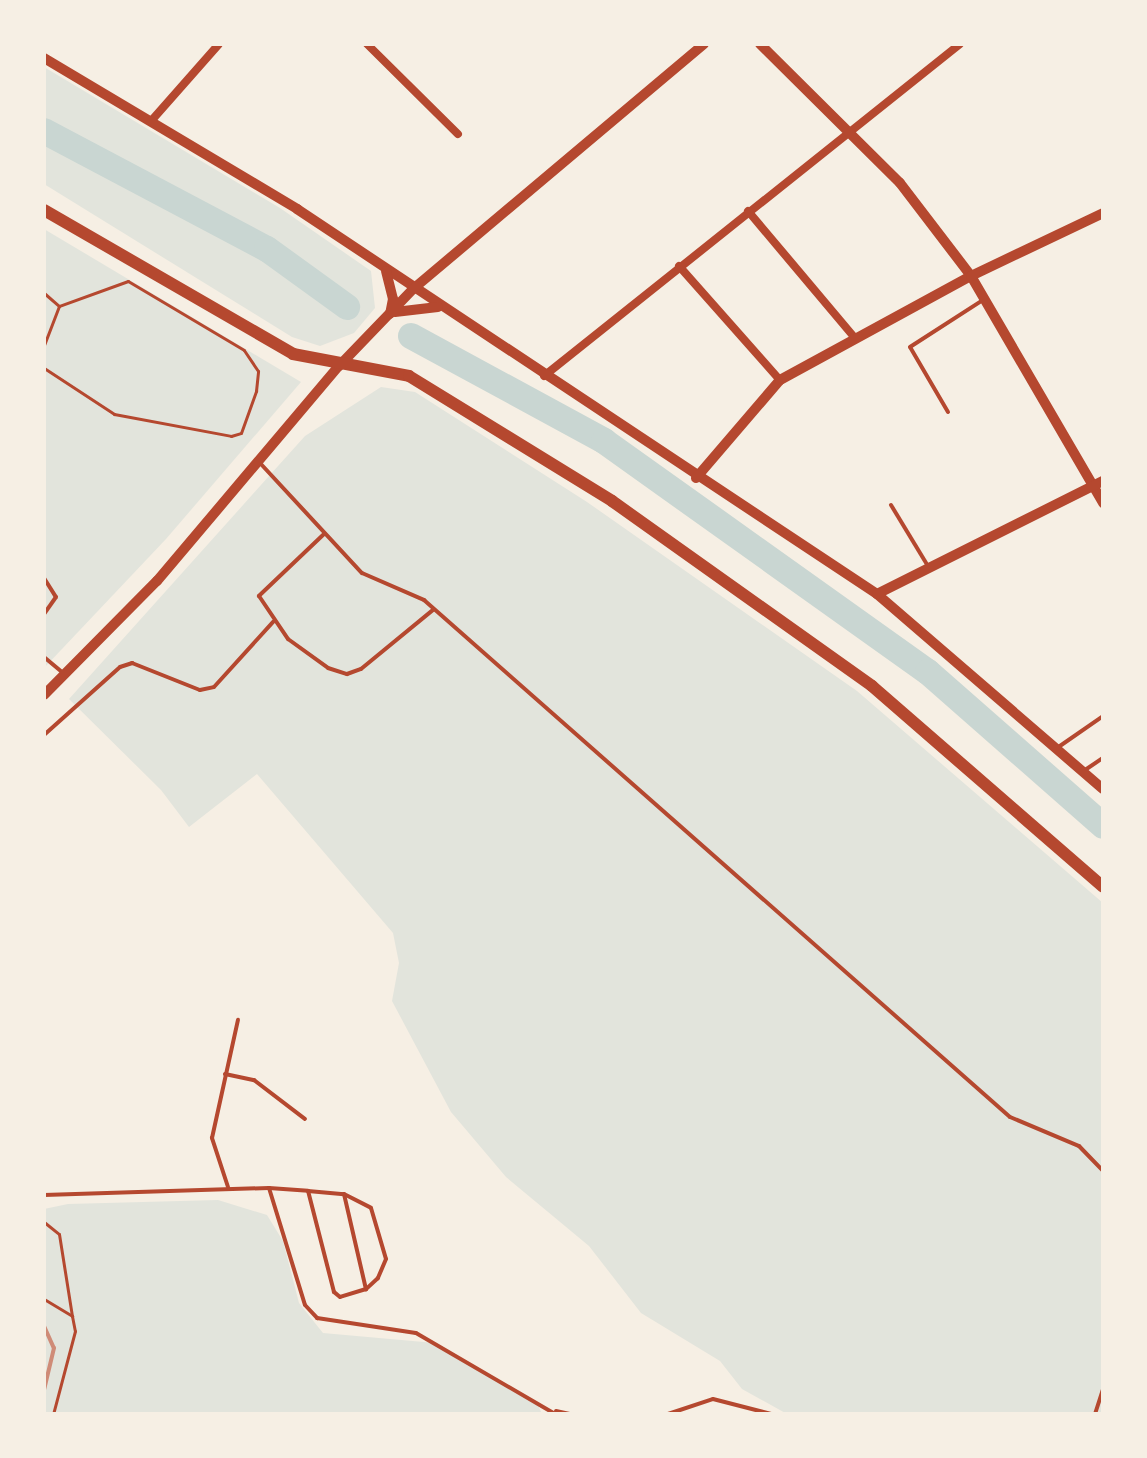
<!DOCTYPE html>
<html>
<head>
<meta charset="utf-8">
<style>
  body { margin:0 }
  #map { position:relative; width:1147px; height:1458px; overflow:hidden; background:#f6efe4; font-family:"Alegreya Sans",sans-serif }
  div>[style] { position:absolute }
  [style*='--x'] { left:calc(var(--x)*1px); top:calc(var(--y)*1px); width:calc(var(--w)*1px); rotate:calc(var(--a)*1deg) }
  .green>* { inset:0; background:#e2e4dc }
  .river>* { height:26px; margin:-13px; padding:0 13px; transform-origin:13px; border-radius:13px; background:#c9d6d2 }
  .path>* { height:3px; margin:-1.5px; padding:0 1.5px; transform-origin:1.5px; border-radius:1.5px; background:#b5482f }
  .service>* { height:4px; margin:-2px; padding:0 2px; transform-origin:2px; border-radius:2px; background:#b5482f }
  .minor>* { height:8px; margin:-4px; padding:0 4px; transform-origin:4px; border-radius:4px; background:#b5482f }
  .tertiary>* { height:10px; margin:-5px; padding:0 5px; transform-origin:5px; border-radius:5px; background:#b5482f }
  .secondary>* { height:12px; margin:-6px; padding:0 6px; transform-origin:6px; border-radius:6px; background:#b5482f }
  .rail>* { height:4px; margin:-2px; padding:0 2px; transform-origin:2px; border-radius:2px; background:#cf8b77 }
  span { translate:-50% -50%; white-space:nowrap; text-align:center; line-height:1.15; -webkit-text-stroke:6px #f6efe4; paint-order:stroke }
  .frame { position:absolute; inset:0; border:46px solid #f6efe4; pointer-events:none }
</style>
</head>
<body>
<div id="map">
  <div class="green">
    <i style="clip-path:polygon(44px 67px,280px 208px,371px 271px,375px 308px,354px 333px,320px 346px,292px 337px,44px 184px)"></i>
    <i style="clip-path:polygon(44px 229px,301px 382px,166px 539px,44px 668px)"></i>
    <i style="clip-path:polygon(381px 387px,415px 392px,587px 502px,857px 691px,1103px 903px,1103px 1414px,787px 1414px,742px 1389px,720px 1361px,641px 1313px,589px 1246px,506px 1177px,451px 1112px,392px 1001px,399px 963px,393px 933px,257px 774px,189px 827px,161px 790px,69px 699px,305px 436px)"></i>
    <i style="clip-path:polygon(218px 1200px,267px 1215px,283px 1241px,299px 1303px,323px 1333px,435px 1343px,538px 1405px,542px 1414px,44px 1414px,44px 1209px,68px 1204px)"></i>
  </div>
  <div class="river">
    <i style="--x:44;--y:131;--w:252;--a:27.9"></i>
    <i style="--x:267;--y:249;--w:99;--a:35.9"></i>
    <i style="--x:411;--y:336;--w:220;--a:28.5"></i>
    <i style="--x:604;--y:441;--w:398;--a:35.5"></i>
    <i style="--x:928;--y:672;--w:233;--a:41.3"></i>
  </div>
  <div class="path">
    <i style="--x:44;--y:293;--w:20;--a:41"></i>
    <i style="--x:59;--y:306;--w:42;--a:111"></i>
    <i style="--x:44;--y:368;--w:84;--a:33.3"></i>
    <i style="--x:114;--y:414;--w:119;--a:10.6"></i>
    <i style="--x:231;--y:436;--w:10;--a:-17"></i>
    <i style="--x:241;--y:433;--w:45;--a:-70.3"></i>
    <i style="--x:256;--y:391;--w:20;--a:-84"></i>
    <i style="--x:258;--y:371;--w:25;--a:-124"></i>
    <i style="--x:244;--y:350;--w:135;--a:-149.3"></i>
    <i style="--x:128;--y:281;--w:73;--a:160.1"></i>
    <i style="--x:44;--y:1222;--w:19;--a:39"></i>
    <i style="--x:59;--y:1234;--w:83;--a:81"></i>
    <i style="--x:44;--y:1299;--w:33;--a:31"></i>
    <i style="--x:72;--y:1316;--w:15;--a:79"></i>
    <i style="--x:75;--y:1331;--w:86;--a:104.8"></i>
  </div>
  <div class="service">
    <i style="--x:948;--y:412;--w:75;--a:-120.3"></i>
    <i style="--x:910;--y:347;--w:87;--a:-32.8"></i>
    <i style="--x:260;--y:463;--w:150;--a:47.2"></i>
    <i style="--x:362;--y:573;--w:68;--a:23.5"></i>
    <i style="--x:424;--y:600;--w:781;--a:41.42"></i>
    <i style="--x:1010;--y:1117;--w:75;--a:22.8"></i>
    <i style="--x:1079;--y:1146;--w:35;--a:46"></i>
    <i style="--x:891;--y:505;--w:71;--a:58.8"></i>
    <i style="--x:324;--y:534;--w:90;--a:136.4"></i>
    <i style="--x:259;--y:596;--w:52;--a:56"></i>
    <i style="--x:288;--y:639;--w:49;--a:35.9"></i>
    <i style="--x:328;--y:668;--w:20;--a:18"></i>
    <i style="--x:347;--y:674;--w:15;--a:-20"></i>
    <i style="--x:361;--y:669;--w:94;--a:-39.4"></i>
    <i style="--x:44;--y:578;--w:22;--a:58"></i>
    <i style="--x:56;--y:597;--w:21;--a:125"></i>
    <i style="--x:44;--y:657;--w:25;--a:40"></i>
    <i style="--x:44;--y:735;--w:102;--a:-41.8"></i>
    <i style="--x:120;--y:667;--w:13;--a:-18"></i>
    <i style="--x:132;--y:663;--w:73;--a:21.7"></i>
    <i style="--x:200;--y:690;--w:14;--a:-12"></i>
    <i style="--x:214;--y:687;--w:88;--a:-47.8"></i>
    <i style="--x:1057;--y:748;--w:56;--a:-34.8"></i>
    <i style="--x:1085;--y:770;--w:22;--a:-34"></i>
    <i style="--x:225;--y:1074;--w:30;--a:12"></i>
    <i style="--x:254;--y:1080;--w:64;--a:37.4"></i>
    <i style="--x:228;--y:1187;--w:52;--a:-108.1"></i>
    <i style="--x:212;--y:1138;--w:121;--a:-77.6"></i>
    <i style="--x:269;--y:1188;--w:39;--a:4"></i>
    <i style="--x:308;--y:1191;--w:36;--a:5"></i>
    <i style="--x:344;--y:1194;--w:30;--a:27"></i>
    <i style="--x:371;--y:1208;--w:53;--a:73.6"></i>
    <i style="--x:386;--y:1259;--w:21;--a:113"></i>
    <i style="--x:378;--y:1278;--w:16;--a:137"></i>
    <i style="--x:366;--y:1289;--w:27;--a:163"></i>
    <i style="--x:340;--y:1297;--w:8;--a:-140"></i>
    <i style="--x:334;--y:1292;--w:104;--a:-104.4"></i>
    <i style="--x:344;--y:1194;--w:98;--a:77"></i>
    <i style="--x:44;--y:1195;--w:225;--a:-1.8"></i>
    <i style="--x:269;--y:1188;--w:122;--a:72.9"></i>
    <i style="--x:305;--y:1305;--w:18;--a:47"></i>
    <i style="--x:317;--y:1318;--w:100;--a:8.6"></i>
    <i style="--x:416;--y:1333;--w:161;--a:30.2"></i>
    <i style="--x:556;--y:1411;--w:14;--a:12"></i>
    <i style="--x:668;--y:1414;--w:47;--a:-18.4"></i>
    <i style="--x:713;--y:1399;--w:60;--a:14.5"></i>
    <i style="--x:1095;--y:1414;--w:25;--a:-72"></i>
  </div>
  <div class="minor">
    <i style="--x:367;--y:44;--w:128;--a:44.7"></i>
    <i style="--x:152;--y:120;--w:101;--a:-48.6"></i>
    <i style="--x:748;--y:211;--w:165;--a:49.9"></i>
    <i style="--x:679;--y:266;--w:152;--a:48.5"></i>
    <i style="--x:544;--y:376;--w:532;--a:-38.59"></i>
  </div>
  <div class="tertiary">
    <i style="--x:760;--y:44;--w:197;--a:44.8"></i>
    <i style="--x:900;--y:183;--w:117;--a:52.6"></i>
    <i style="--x:971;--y:276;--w:263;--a:59.8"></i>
    <i style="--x:44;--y:58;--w:295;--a:30.8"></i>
    <i style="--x:297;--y:209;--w:696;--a:33.58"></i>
    <i style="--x:877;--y:594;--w:298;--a:40.8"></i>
    <i style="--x:386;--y:271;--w:29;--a:76"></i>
    <i style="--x:393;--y:299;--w:15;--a:101"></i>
    <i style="--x:395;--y:312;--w:43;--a:-6.6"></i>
    <i style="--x:696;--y:478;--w:129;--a:-49.4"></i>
    <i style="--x:780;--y:380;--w:217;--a:-28.6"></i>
    <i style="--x:971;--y:276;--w:146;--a:-25.5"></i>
    <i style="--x:877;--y:594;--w:253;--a:-26.6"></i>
    <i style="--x:44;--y:695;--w:161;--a:-45.3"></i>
    <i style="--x:157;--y:581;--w:282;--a:-49.8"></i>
    <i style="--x:339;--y:366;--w:107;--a:-46.1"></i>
    <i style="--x:413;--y:289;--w:380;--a:-40.1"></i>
  </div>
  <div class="secondary">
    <i style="--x:44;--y:210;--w:288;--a:30"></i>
    <i style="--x:293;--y:354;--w:118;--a:10.7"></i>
    <i style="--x:409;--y:376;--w:238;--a:31.6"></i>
    <i style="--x:612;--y:501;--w:319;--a:35.4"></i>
    <i style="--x:872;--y:686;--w:306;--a:41"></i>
  </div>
  <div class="rail">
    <i style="--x:44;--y:1326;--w:24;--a:66"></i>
    <i style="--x:54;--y:1348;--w:43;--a:103.4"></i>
  </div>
  <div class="frame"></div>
</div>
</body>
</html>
